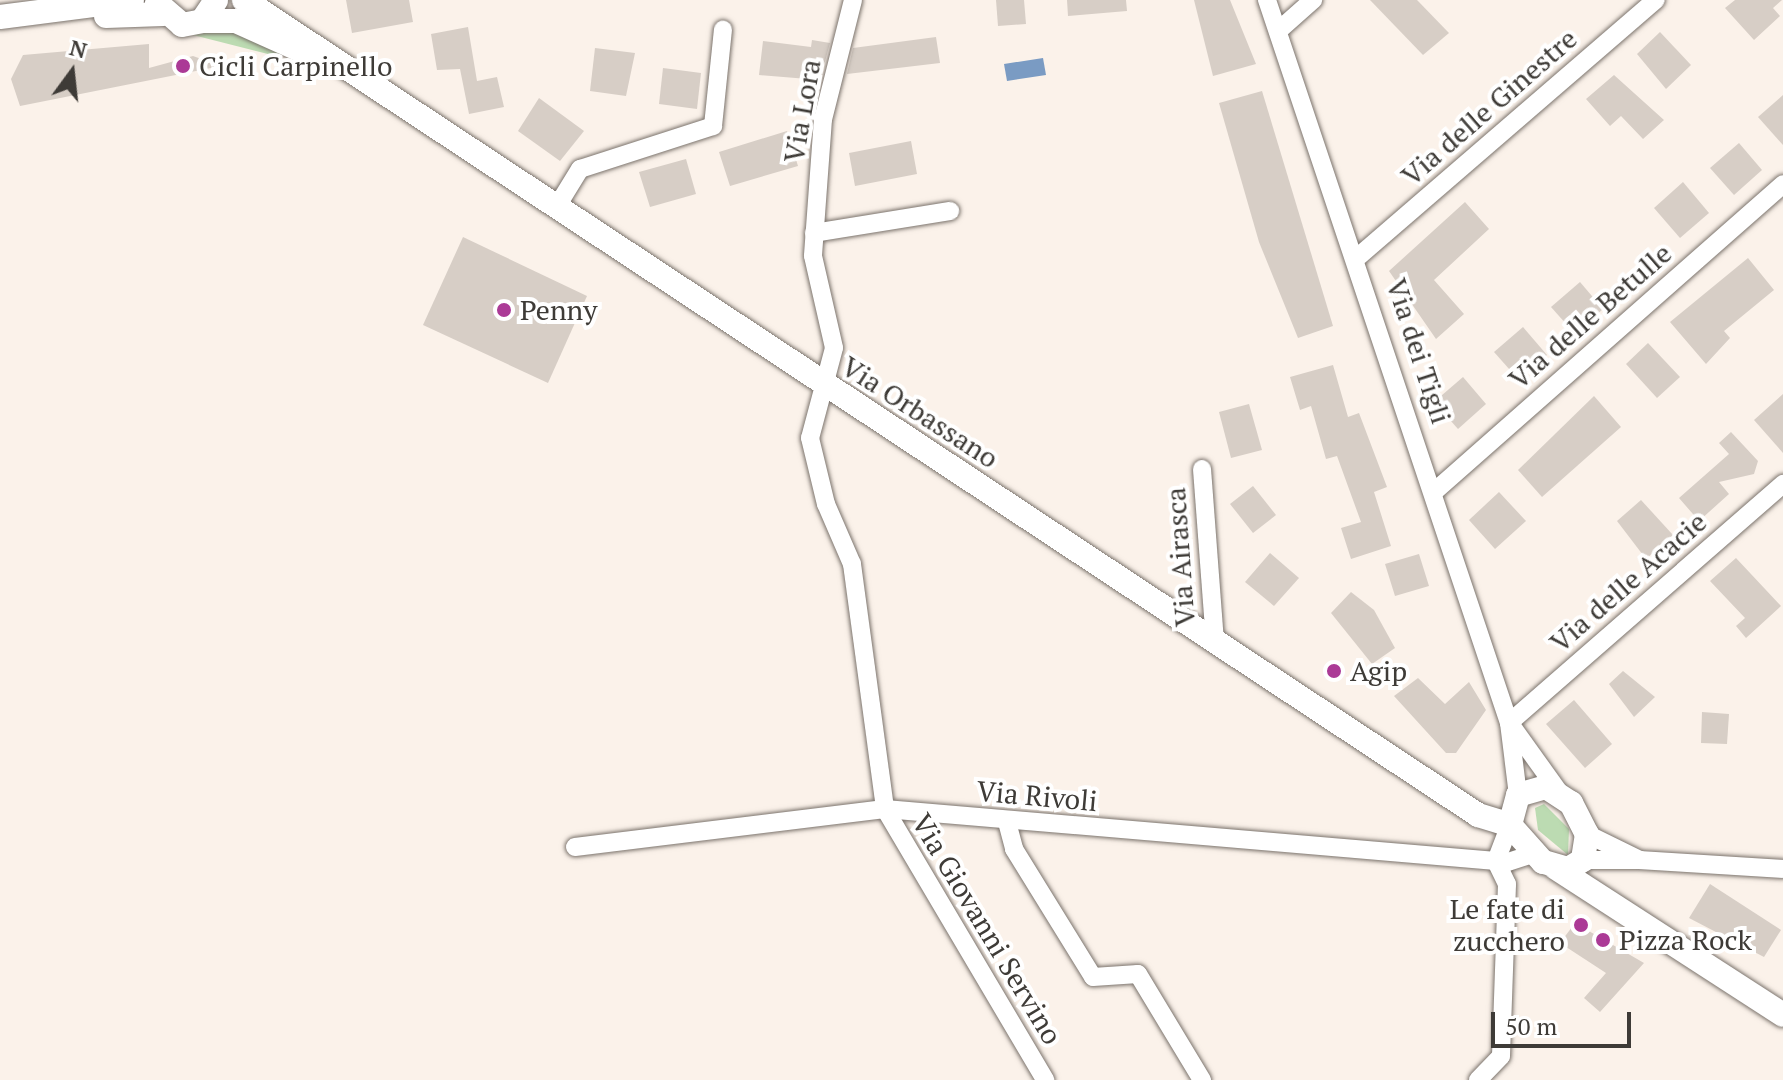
<!DOCTYPE html>
<html>
<head>
<meta charset="utf-8">
<style>
  body { margin:0 }
  #map { position:relative; width:1783px; height:1080px; overflow:hidden; background:#fbf2ea; font-family:"PT Serif",serif }
  div>[style] { position:absolute }
  [style*='--x'] { left:calc(var(--x)*1px); top:calc(var(--y)*1px); width:calc(var(--w)*1px); rotate:calc(var(--a)*1deg) }
  .green>* { inset:0; background:#bcdbb2 }
  .water>* { inset:0; background:#7a9bc3 }
  .building>* { inset:0; background:#d7cec6 }
  .roads { filter:drop-shadow(0 0 2px #7b736c) drop-shadow(0 0 2px #7b736c) }
  .minor>* { height:18px; margin:-9px; padding:0 9px; transform-origin:9px; border-radius:9px; background:#fff }
  .secondary>* { height:24px; margin:-12px; padding:0 12px; transform-origin:12px; border-radius:12px; background:#fff }
  .dots>* { width:22px; height:22px; translate:-50% -50%; box-sizing:border-box; border:4px solid #fff; border-radius:50% }
  span { translate:-50% -50%; white-space:nowrap; text-align:center; line-height:1.15; -webkit-text-stroke:8px #fff; paint-order:stroke }
  .poi-label { font-size:28px; color:#3e3b37 }
  .left { translate:0 -50%; text-align:left }
  .right { translate:-100% -50%; text-align:right }
  .street-label { font-size:28px; color:#3e3b37 }
  .north { position:absolute; left:32px; top:32px; width:80px; height:80px; -webkit-text-stroke:6px #fff; paint-order:stroke; rotate:15deg; font-size:22px; font-weight:700; line-height:32px; text-align:center; color:#3e3b37 }
  .north::after { content:''; display:block; margin:auto; width:28px; height:36px; background:#3e3b37; clip-path:polygon(50% 0,100% 100%,50% 72%,0 100%) }
  .scale { position:absolute; left:1491px; top:1012px; width:140px; height:36px; box-sizing:border-box; border:4px solid #3e3b37; border-top:0; padding-left:10px; font-size:24px; line-height:28px; white-space:nowrap; color:#3e3b37; -webkit-text-stroke:6px #fff; paint-order:stroke }
</style>
</head>
<body>
<div id="map">
  <div class="green">
    <i style="clip-path:polygon(230px 27px,281px 47px,280px 57px,193px 35px)"></i>
    <i style="clip-path:polygon(1544px 804px,1569px 829px,1568px 855px,1538px 830px,1535px 808px)"></i>
  </div>
  <div class="water">
    <i style="clip-path:polygon(1043px 58px,1046px 75px,1007px 81px,1004px 64px)"></i>
  </div>
  <div class="building">
    <i style="clip-path:polygon(346px 0,409px 0,413px 22px,352px 33px)"></i>
    <i style="clip-path:polygon(996px 0,1024px 0,1026px 24px,998px 26px)"></i>
    <i style="clip-path:polygon(1067px 0,1126px 0,1127px 11px,1068px 16px)"></i>
    <i style="clip-path:polygon(1194px 0,1230px 0,1256px 64px,1213px 76px)"></i>
    <i style="clip-path:polygon(1370px 0,1417px 0,1449px 33px,1423px 55px)"></i>
    <i style="clip-path:polygon(1735px 0,1782px 0,1773px 8px,1780px 16px,1754px 40px,1725px 8px)"></i>
    <i style="clip-path:polygon(468px 27px,477px 81px,497px 77px,504px 107px,469px 114px,460px 69px,437px 70px,431px 34px)"></i>
    <i style="clip-path:polygon(1660px 32px,1691px 65px,1666px 89px,1637px 54px)"></i>
    <i style="clip-path:polygon(936px 37px,940px 63px,847px 74px,853px 48px)"></i>
    <i style="clip-path:polygon(812px 40px,830px 43px,820px 80px,759px 75px,763px 41px,811px 47px)"></i>
    <i style="clip-path:polygon(149px 44px,149px 68px,193px 56px,221px 66px,20px 106px,11px 79px,23px 55px)"></i>
    <i style="clip-path:polygon(595px 48px,635px 53px,626px 96px,590px 91px)"></i>
    <i style="clip-path:polygon(663px 68px,701px 73px,697px 109px,659px 104px)"></i>
    <i style="clip-path:polygon(1614px 75px,1664px 120px,1643px 139px,1621px 116px,1610px 126px,1586px 99px)"></i>
    <i style="clip-path:polygon(1262px 91px,1333px 326px,1298px 338px,1259px 242px,1219px 103px)"></i>
    <i style="clip-path:polygon(1783px 95px,1783px 145px,1758px 117px)"></i>
    <i style="clip-path:polygon(539px 98px,584px 131px,560px 161px,518px 131px)"></i>
    <i style="clip-path:polygon(787px 131px,798px 166px,730px 186px,719px 152px)"></i>
    <i style="clip-path:polygon(911px 141px,917px 174px,855px 186px,849px 153px)"></i>
    <i style="clip-path:polygon(1739px 143px,1762px 170px,1734px 195px,1710px 168px)"></i>
    <i style="clip-path:polygon(686px 159px,696px 194px,650px 207px,639px 172px)"></i>
    <i style="clip-path:polygon(1683px 182px,1709px 213px,1680px 238px,1654px 208px)"></i>
    <i style="clip-path:polygon(1465px 202px,1489px 229px,1434px 280px,1464px 314px,1436px 339px,1389px 271px)"></i>
    <i style="clip-path:polygon(463px 237px,587px 296px,548px 383px,423px 325px)"></i>
    <i style="clip-path:polygon(1748px 258px,1774px 290px,1724px 331px,1730px 338px,1706px 364px,1670px 322px)"></i>
    <i style="clip-path:polygon(1580px 282px,1603px 309px,1575px 334px,1551px 307px)"></i>
    <i style="clip-path:polygon(1523px 327px,1547px 355px,1518px 379px,1494px 352px)"></i>
    <i style="clip-path:polygon(1648px 343px,1680px 377px,1657px 398px,1626px 364px)"></i>
    <i style="clip-path:polygon(1333px 365px,1348px 417px,1359px 413px,1387px 487px,1374px 492px,1391px 546px,1351px 559px,1341px 528px,1361px 522px,1337px 456px,1326px 459px,1311px 406px,1300px 410px,1290px 377px)"></i>
    <i style="clip-path:polygon(1463px 377px,1486px 404px,1458px 429px,1434px 402px)"></i>
    <i style="clip-path:polygon(1783px 394px,1783px 453px,1754px 420px)"></i>
    <i style="clip-path:polygon(1594px 396px,1621px 427px,1542px 497px,1518px 470px)"></i>
    <i style="clip-path:polygon(1249px 404px,1262px 450px,1231px 458px,1219px 412px)"></i>
    <i style="clip-path:polygon(1731px 432px,1758px 461px,1754px 474px,1719px 482px,1729px 494px,1699px 521px,1679px 498px,1729px 454px,1719px 443px)"></i>
    <i style="clip-path:polygon(1253px 486px,1276px 515px,1253px 533px,1230px 504px)"></i>
    <i style="clip-path:polygon(1499px 492px,1526px 521px,1495px 549px,1469px 520px)"></i>
    <i style="clip-path:polygon(1641px 500px,1673px 535px,1646px 559px,1617px 521px)"></i>
    <i style="clip-path:polygon(1270px 553px,1299px 578px,1274px 606px,1245px 582px)"></i>
    <i style="clip-path:polygon(1419px 554px,1429px 586px,1395px 596px,1385px 564px)"></i>
    <i style="clip-path:polygon(1736px 558px,1781px 606px,1746px 638px,1736px 626px,1745px 618px,1710px 581px)"></i>
    <i style="clip-path:polygon(1351px 592px,1374px 610px,1395px 648px,1372px 664px,1331px 613px)"></i>
    <i style="clip-path:polygon(1623px 671px,1655px 697px,1634px 717px,1609px 684px)"></i>
    <i style="clip-path:polygon(1418px 678px,1445px 704px,1469px 682px,1486px 710px,1456px 753px,1446px 753px,1394px 696px)"></i>
    <i style="clip-path:polygon(1574px 700px,1612px 744px,1585px 768px,1546px 724px)"></i>
    <i style="clip-path:polygon(1702px 712px,1729px 714px,1727px 744px,1701px 743px)"></i>
    <i style="clip-path:polygon(1710px 884px,1781px 930px,1764px 957px,1689px 918px)"></i>
    <i style="clip-path:polygon(1575px 923px,1644px 963px,1600px 1012px,1584px 998px,1606px 973px,1560px 943px)"></i>
  </div>
  <div class="roads">
    <div class="minor">
      <i style="--x:853;--y:0;--w:123;--a:104.1"></i>
      <i style="--x:823;--y:119;--w:137;--a:94.2"></i>
      <i style="--x:813;--y:256;--w:94;--a:77.1"></i>
      <i style="--x:834;--y:348;--w:93;--a:104.9"></i>
      <i style="--x:810;--y:438;--w:68;--a:76.4"></i>
      <i style="--x:826;--y:504;--w:65;--a:66.6"></i>
      <i style="--x:852;--y:564;--w:247;--a:82.3"></i>
      <i style="--x:885;--y:809;--w:315;--a:59.4"></i>
      <i style="--x:1267;--y:0;--w:762;--a:71.49"></i>
      <i style="--x:1509;--y:723;--w:73;--a:82.9"></i>
      <i style="--x:1278;--y:31;--w:47;--a:-41.5"></i>
      <i style="--x:556;--y:208;--w:46;--a:-58.4"></i>
      <i style="--x:580;--y:169;--w:140;--a:-17.9"></i>
      <i style="--x:713;--y:126;--w:97;--a:-84.1"></i>
      <i style="--x:814;--y:233;--w:138;--a:-9.2"></i>
      <i style="--x:1359;--y:256;--w:392;--a:-40.8"></i>
      <i style="--x:1202;--y:469;--w:172;--a:85.7"></i>
      <i style="--x:1435;--y:491;--w:464;--a:-41.4"></i>
      <i style="--x:1509;--y:723;--w:364;--a:-41.1"></i>
      <i style="--x:1511;--y:725;--w:82;--a:54.4"></i>
      <i style="--x:1007;--y:822;--w:28;--a:75"></i>
      <i style="--x:1014;--y:849;--w:150;--a:58.3"></i>
      <i style="--x:1093;--y:977;--w:45;--a:-3.8"></i>
      <i style="--x:1138;--y:974;--w:124;--a:58.9"></i>
      <i style="--x:575;--y:847;--w:312;--a:-7"></i>
      <i style="--x:885;--y:809;--w:625;--a:4.86"></i>
      <i style="--x:1508;--y:862;--w:26;--a:-18"></i>
      <i style="--x:1583;--y:860;--w:57;--a:0"></i>
      <i style="--x:1640;--y:860;--w:59;--a:-153.9"></i>
      <i style="--x:1640;--y:860;--w:143;--a:3.6"></i>
      <i style="--x:1496;--y:861;--w:39;--a:-69"></i>
      <i style="--x:1478;--y:1080;--w:33;--a:-46"></i>
      <i style="--x:1501;--y:1056;--w:172;--a:-88"></i>
      <i style="--x:1507;--y:884;--w:25;--a:-116"></i>
    </div>
    <div class="secondary">
      <i style="--x:244;--y:0;--w:1479;--a:33.44"></i>
      <i style="--x:1478;--y:815;--w:34;--a:17"></i>
      <i style="--x:157;--y:3;--w:33;--a:41"></i>
      <i style="--x:182;--y:25;--w:20;--a:-11"></i>
      <i style="--x:202;--y:21;--w:25;--a:-56"></i>
      <i style="--x:106;--y:16;--w:57;--a:-2"></i>
      <i style="--x:0;--y:17;--w:133;--a:-7.3"></i>
      <i style="--x:202;--y:21;--w:34;--a:0"></i>
      <i style="--x:236;--y:21;--w:80;--a:24.3"></i>
      <i style="--x:1546;--y:787;--w:30;--a:33"></i>
      <i style="--x:1571;--y:803;--w:35;--a:63"></i>
      <i style="--x:1587;--y:834;--w:26;--a:99"></i>
      <i style="--x:1583;--y:860;--w:17;--a:149"></i>
      <i style="--x:1568;--y:869;--w:26;--a:-164"></i>
      <i style="--x:1543;--y:862;--w:50;--a:-131.7"></i>
      <i style="--x:1510;--y:825;--w:31;--a:-75"></i>
      <i style="--x:1518;--y:795;--w:29;--a:-16"></i>
      <i style="--x:1556;--y:868;--w:270;--a:32.9"></i>
    </div>
  </div>
  <div class="dots">
    <i style="left:183px;top:66px;background:#ab3a96"></i>
    <i style="left:504px;top:310px;background:#ab3a96"></i>
    <i style="left:1334px;top:671px;background:#ab3a96"></i>
    <i style="left:1581px;top:925px;background:#ab3a96"></i>
    <i style="left:1603px;top:940px;background:#ab3a96"></i>
  </div>
  <div class="poi-label">
    <span class="left" style="left:199px;top:66px">Cicli Carpinello</span>
    <span class="left" style="left:520px;top:310px">Penny</span>
    <span class="left" style="left:1350px;top:671px">Agip</span>
    <span class="right" style="left:1565px;top:925px">Le fate di<br>zucchero</span>
    <span class="left" style="left:1619px;top:940px">Pizza Rock</span>
  </div>
  <div class="street-label">
    <span style="left:1489px;top:107px;rotate:-41deg">Via delle Ginestre</span>
    <span style="left:802px;top:111px;rotate:-80deg">Via Lora</span>
    <span style="left:1590px;top:316px;rotate:-41deg">Via delle Betulle</span>
    <span style="left:1419px;top:351px;rotate:72deg">Via dei Tigli</span>
    <span style="left:920px;top:412px;rotate:33deg">Via Orbassano</span>
    <span style="left:1180px;top:557px;rotate:-94deg">Via Airasca</span>
    <span style="left:1628px;top:582px;rotate:-41deg">Via delle Acacie</span>
    <span style="left:1037px;top:796px;rotate:5deg">Via Rivoli</span>
    <span style="left:987px;top:929px;rotate:59deg">Via Giovanni Servino</span>
  </div>
  <div class="north">N</div>
  <div class="scale">50 m</div>
</div>
</body>
</html>
